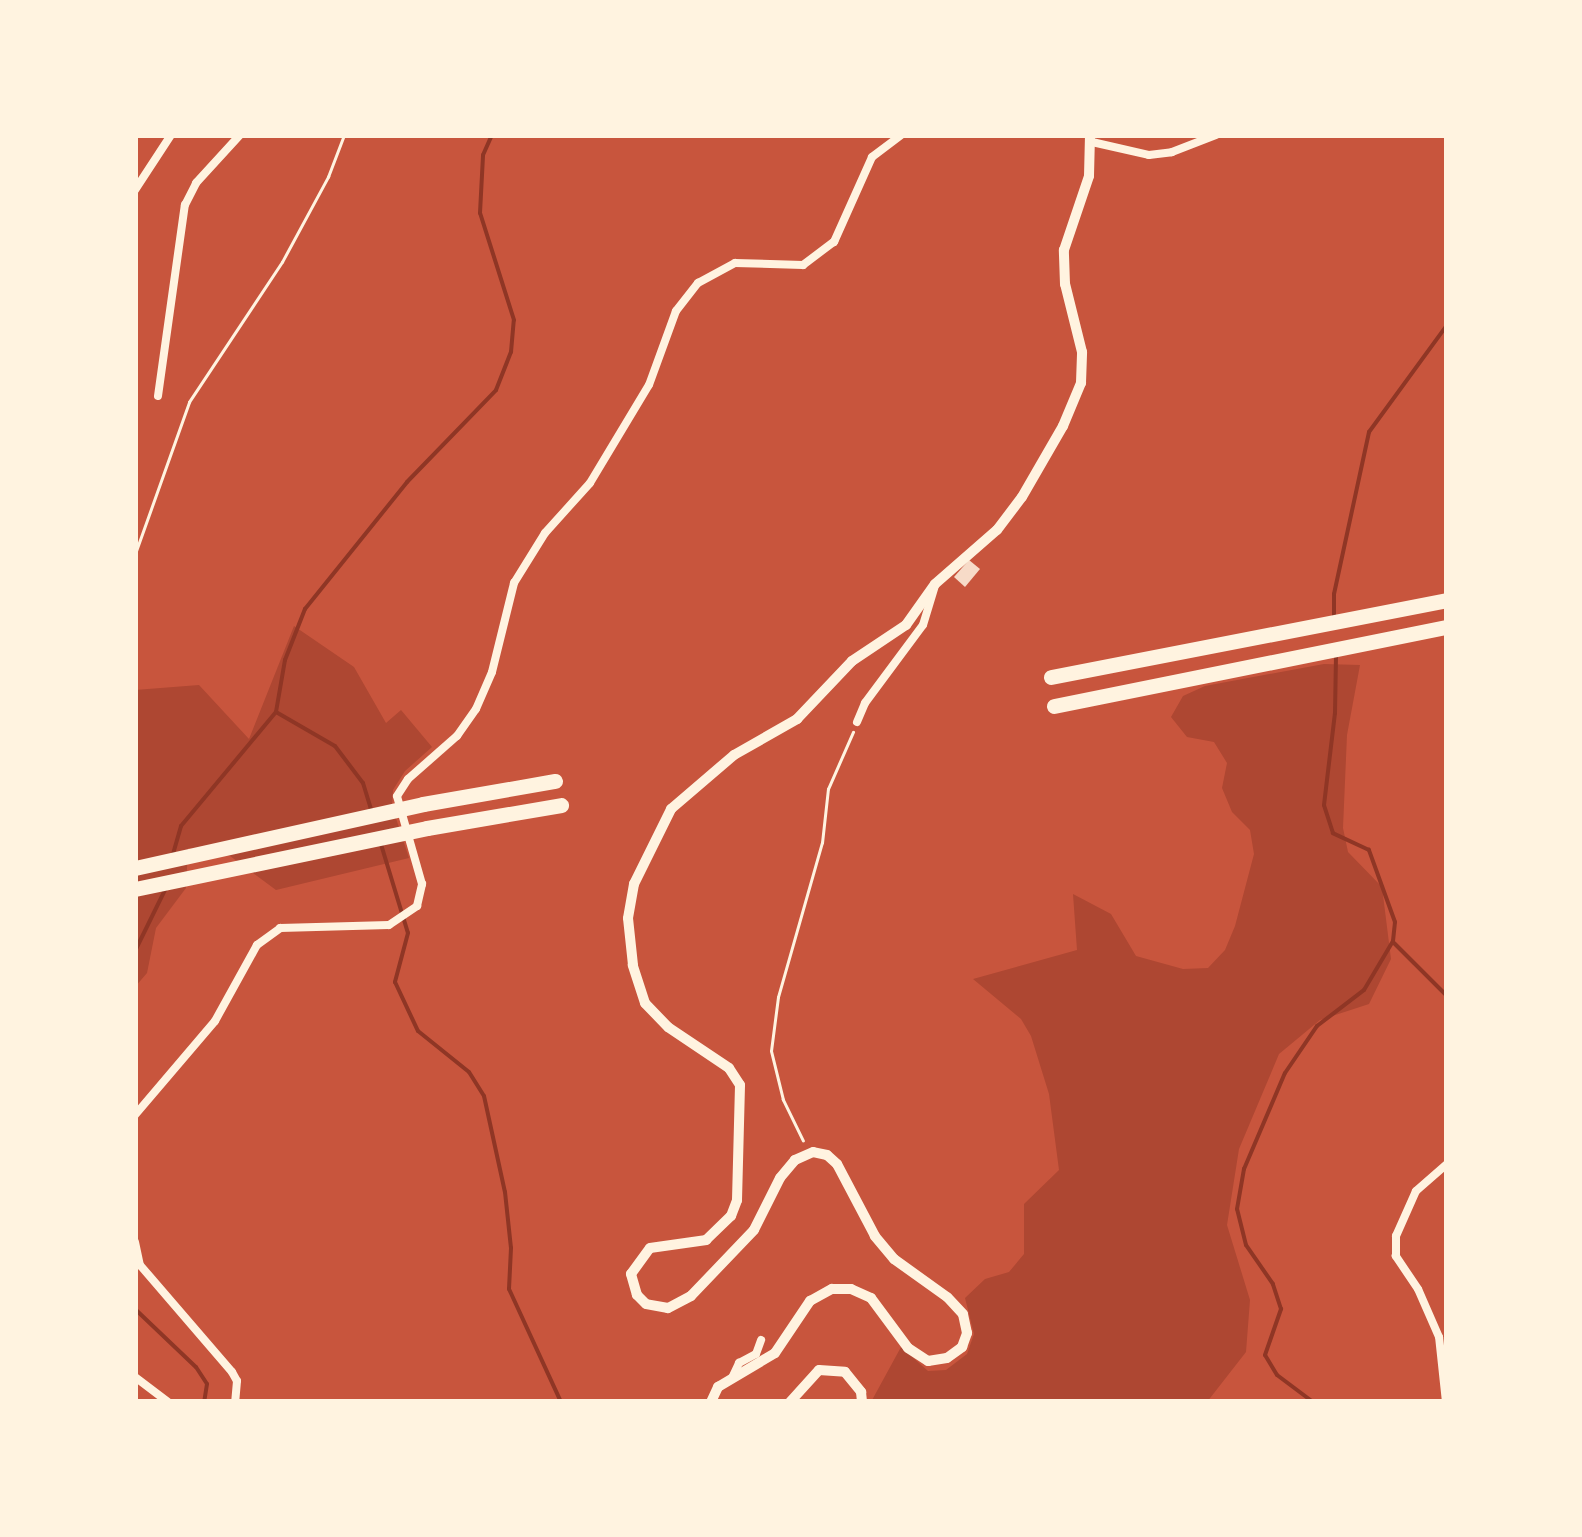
<!DOCTYPE html>
<html>
<head>
<meta charset="utf-8">
<style>
  body { margin:0 }
  #map { position:relative; width:1582px; height:1537px; overflow:hidden; background:#c8553d; font-family:Figtree,sans-serif }
  div>[style] { position:absolute }
  [style*='--x'] { left:calc(var(--x)*1px); top:calc(var(--y)*1px); width:calc(var(--w)*1px); rotate:calc(var(--a)*1deg) }
  .green>* { inset:0; background:#ae4732 }
  .stream>* { height:4px; margin:-2px; padding:0 2px; transform-origin:2px; border-radius:2px; background:#8f3625 }
  .building>* { inset:0; background:#f7dbc8 }
  .path>* { height:2.5px; margin:-1.25px; padding:0 1.25px; transform-origin:1.25px; border-radius:1.25px; background:#fff3e0 }
  .minor>* { height:8px; margin:-4px; padding:0 4px; transform-origin:4px; border-radius:4px; background:#fff3e0 }
  .tertiary>* { height:10px; margin:-5px; padding:0 5px; transform-origin:5px; border-radius:5px; background:#fff3e0 }
  .motorway>* { height:15px; margin:-7.5px; padding:0 7.5px; transform-origin:7.5px; border-radius:7.5px; background:#fff3e0 }
  span { translate:-50% -50%; white-space:nowrap; text-align:center; line-height:1.15; -webkit-text-stroke:8px #fff3e0; paint-order:stroke }
  .frame { position:absolute; inset:0; border:138px solid #fff3e0; pointer-events:none }
</style>
</head>
<body>
<div id="map">
  <div class="green">
    <i style="clip-path:polygon(294px 626px,354px 667px,386px 723px,401px 710px,432px 747px,405px 771px,393px 790px,392px 806px,409px 858px,276px 890px,230px 856px,188px 848px,186px 888px,156px 928px,147px 973px,135px 987px,135px 690px,199px 685px,249px 739px)"></i>
    <i style="clip-path:polygon(1324px 664px,1360px 665px,1347px 735px,1343px 828px,1348px 852px,1382px 887px,1391px 959px,1369px 1004px,1320px 1020px,1279px 1054px,1239px 1149px,1227px 1225px,1250px 1300px,1246px 1352px,1207px 1402px,871px 1402px,901px 1347px,928px 1371px,946px 1370px,967px 1354px,974px 1334px,965px 1298px,985px 1279px,1009px 1272px,1024px 1254px,1024px 1204px,1059px 1170px,1049px 1094px,1031px 1036px,1021px 1019px,973px 979px,1077px 950px,1073px 894px,1111px 914px,1136px 956px,1183px 969px,1208px 968px,1225px 950px,1235px 926px,1254px 854px,1250px 830px,1232px 812px,1222px 788px,1227px 763px,1214px 742px,1187px 737px,1171px 717px,1183px 696px,1205px 686px)"></i>
  </div>
  <div class="stream">
    <i style="--x:1334;--y:618;--w:24;--a:-90"></i>
    <i style="--x:1334;--y:594;--w:166;--a:-77.8"></i>
    <i style="--x:1369;--y:432;--w:132;--a:-53.9"></i>
    <i style="--x:276;--y:712;--w:68;--a:30"></i>
    <i style="--x:335;--y:746;--w:46;--a:52.9"></i>
    <i style="--x:363;--y:783;--w:31;--a:73"></i>
    <i style="--x:380;--y:841;--w:96;--a:73.1"></i>
    <i style="--x:408;--y:933;--w:51;--a:104.9"></i>
    <i style="--x:395;--y:982;--w:54;--a:64.9"></i>
    <i style="--x:418;--y:1031;--w:65;--a:38.8"></i>
    <i style="--x:469;--y:1072;--w:28;--a:58"></i>
    <i style="--x:484;--y:1096;--w:98;--a:77.7"></i>
    <i style="--x:505;--y:1192;--w:56;--a:83.9"></i>
    <i style="--x:511;--y:1248;--w:41;--a:92.8"></i>
    <i style="--x:509;--y:1289;--w:124;--a:65.3"></i>
    <i style="--x:173;--y:854;--w:29;--a:-74"></i>
    <i style="--x:181;--y:826;--w:148;--a:-50.2"></i>
    <i style="--x:276;--y:712;--w:53;--a:-80.2"></i>
    <i style="--x:285;--y:660;--w:55;--a:-68.6"></i>
    <i style="--x:305;--y:609;--w:163;--a:-51.2"></i>
    <i style="--x:407;--y:482;--w:128;--a:-45.9"></i>
    <i style="--x:496;--y:390;--w:41;--a:-68.5"></i>
    <i style="--x:511;--y:352;--w:32;--a:-85"></i>
    <i style="--x:514;--y:320;--w:112;--a:-107.6"></i>
    <i style="--x:480;--y:213;--w:58;--a:-87"></i>
    <i style="--x:483;--y:155;--w:22;--a:-66"></i>
    <i style="--x:1394;--y:943;--w:75;--a:45"></i>
    <i style="--x:135;--y:951;--w:70;--a:-63.8"></i>
    <i style="--x:135;--y:1309;--w:84;--a:43.6"></i>
    <i style="--x:196;--y:1367;--w:20;--a:57"></i>
    <i style="--x:207;--y:1384;--w:18;--a:99"></i>
    <i style="--x:1313;--y:1402;--w:45;--a:-143.1"></i>
    <i style="--x:1277;--y:1375;--w:23;--a:-121"></i>
    <i style="--x:1265;--y:1355;--w:49;--a:-70.8"></i>
    <i style="--x:1281;--y:1309;--w:26;--a:-108"></i>
    <i style="--x:1273;--y:1284;--w:47;--a:-124.7"></i>
    <i style="--x:1246;--y:1245;--w:37;--a:-104"></i>
    <i style="--x:1237;--y:1209;--w:41;--a:-80.1"></i>
    <i style="--x:1244;--y:1169;--w:104;--a:-66.9"></i>
    <i style="--x:1285;--y:1073;--w:57;--a:-55.8"></i>
    <i style="--x:1317;--y:1026;--w:59;--a:-37.5"></i>
    <i style="--x:1364;--y:990;--w:57;--a:-59.4"></i>
    <i style="--x:1393;--y:941;--w:19;--a:-84"></i>
    <i style="--x:1395;--y:922;--w:77;--a:-109.9"></i>
    <i style="--x:1369;--y:850;--w:40;--a:-155"></i>
    <i style="--x:1333;--y:833;--w:29;--a:-108"></i>
    <i style="--x:1324;--y:805;--w:93;--a:-83.2"></i>
    <i style="--x:1335;--y:713;--w:60;--a:-89"></i>
  </div>
  <div class="building">
    <i style="clip-path:polygon(969px 560px,980px 569px,965px 587px,954px 577px)"></i>
  </div>
  <div class="path">
    <i style="--x:135;--y:554;--w:161;--a:-70.4"></i>
    <i style="--x:189;--y:402;--w:168;--a:-56.4"></i>
    <i style="--x:282;--y:262;--w:97;--a:-61.6"></i>
    <i style="--x:328;--y:177;--w:45;--a:-69.1"></i>
    <i style="--x:803;--y:1141;--w:46;--a:-116"></i>
    <i style="--x:783;--y:1100;--w:50;--a:-103.8"></i>
    <i style="--x:771;--y:1051;--w:54;--a:-82.6"></i>
    <i style="--x:778;--y:997;--w:160;--a:-74.1"></i>
    <i style="--x:822;--y:843;--w:54;--a:-83.7"></i>
    <i style="--x:828;--y:789;--w:62;--a:-66.3"></i>
  </div>
  <div class="minor">
    <i style="--x:1092;--y:142;--w:58;--a:12.8"></i>
    <i style="--x:1149;--y:155;--w:23;--a:-7"></i>
    <i style="--x:1172;--y:152;--w:47;--a:-21.1"></i>
    <i style="--x:135;--y:190;--w:66;--a:-56.8"></i>
    <i style="--x:158;--y:396;--w:193;--a:-82"></i>
    <i style="--x:185;--y:205;--w:25;--a:-63"></i>
    <i style="--x:196;--y:183;--w:65;--a:-47.5"></i>
    <i style="--x:857;--y:722;--w:21;--a:-67"></i>
    <i style="--x:865;--y:703;--w:97;--a:-53.4"></i>
    <i style="--x:923;--y:625;--w:39;--a:-73"></i>
    <i style="--x:135;--y:1115;--w:123;--a:-49.6"></i>
    <i style="--x:215;--y:1021;--w:87;--a:-61.1"></i>
    <i style="--x:257;--y:945;--w:29;--a:-36"></i>
    <i style="--x:280;--y:928;--w:109;--a:-1.6"></i>
    <i style="--x:389;--y:925;--w:34;--a:-34"></i>
    <i style="--x:417;--y:906;--w:23;--a:-77"></i>
    <i style="--x:422;--y:884;--w:91;--a:-105.9"></i>
    <i style="--x:397;--y:796;--w:20;--a:-57"></i>
    <i style="--x:408;--y:779;--w:65;--a:-41.3"></i>
    <i style="--x:457;--y:736;--w:33;--a:-55"></i>
    <i style="--x:476;--y:709;--w:40;--a:-66.6"></i>
    <i style="--x:492;--y:672;--w:92;--a:-76.1"></i>
    <i style="--x:514;--y:583;--w:59;--a:-58.2"></i>
    <i style="--x:545;--y:533;--w:67;--a:-48"></i>
    <i style="--x:590;--y:483;--w:114;--a:-59"></i>
    <i style="--x:649;--y:385;--w:79;--a:-70"></i>
    <i style="--x:676;--y:311;--w:36;--a:-52"></i>
    <i style="--x:698;--y:283;--w:42;--a:-28.4"></i>
    <i style="--x:735;--y:263;--w:68;--a:1.7"></i>
    <i style="--x:803;--y:265;--w:39;--a:-37"></i>
    <i style="--x:834;--y:242;--w:93;--a:-65.9"></i>
    <i style="--x:872;--y:157;--w:36;--a:-37"></i>
    <i style="--x:135;--y:1242;--w:24;--a:78"></i>
    <i style="--x:140;--y:1265;--w:141;--a:49.3"></i>
    <i style="--x:232;--y:1372;--w:10;--a:61"></i>
    <i style="--x:237;--y:1381;--w:21;--a:95"></i>
    <i style="--x:135;--y:1377;--w:41;--a:37.1"></i>
    <i style="--x:732;--y:1378;--w:17;--a:-65"></i>
    <i style="--x:739;--y:1363;--w:19;--a:-28"></i>
    <i style="--x:756;--y:1354;--w:15;--a:-70"></i>
    <i style="--x:1446;--y:1402;--w:65;--a:-96.1"></i>
    <i style="--x:1439;--y:1337;--w:52;--a:-113.6"></i>
    <i style="--x:1418;--y:1289;--w:40;--a:-124"></i>
    <i style="--x:1396;--y:1256;--w:20;--a:-90"></i>
    <i style="--x:1396;--y:1236;--w:49;--a:-66"></i>
    <i style="--x:1416;--y:1191;--w:41;--a:-41.1"></i>
  </div>
  <div class="tertiary">
    <i style="--x:711;--y:1402;--w:17;--a:-65"></i>
    <i style="--x:718;--y:1387;--w:66;--a:-30.8"></i>
    <i style="--x:775;--y:1353;--w:63;--a:-56.1"></i>
    <i style="--x:810;--y:1301;--w:25;--a:-29"></i>
    <i style="--x:832;--y:1289;--w:19;--a:0"></i>
    <i style="--x:851;--y:1289;--w:22;--a:24"></i>
    <i style="--x:871;--y:1298;--w:62;--a:53.5"></i>
    <i style="--x:908;--y:1348;--w:24;--a:33"></i>
    <i style="--x:928;--y:1361;--w:19;--a:-9"></i>
    <i style="--x:947;--y:1358;--w:19;--a:-36"></i>
    <i style="--x:962;--y:1347;--w:15;--a:-70"></i>
    <i style="--x:967;--y:1333;--w:19;--a:-102"></i>
    <i style="--x:963;--y:1314;--w:23;--a:-133"></i>
    <i style="--x:947;--y:1297;--w:65;--a:-144.4"></i>
    <i style="--x:894;--y:1259;--w:30;--a:-130"></i>
    <i style="--x:875;--y:1236;--w:81;--a:-117.8"></i>
    <i style="--x:837;--y:1164;--w:13;--a:-138"></i>
    <i style="--x:827;--y:1155;--w:14;--a:-168"></i>
    <i style="--x:813;--y:1152;--w:20;--a:156"></i>
    <i style="--x:795;--y:1160;--w:23;--a:130"></i>
    <i style="--x:780;--y:1178;--w:58;--a:116.6"></i>
    <i style="--x:754;--y:1230;--w:91;--a:133.7"></i>
    <i style="--x:691;--y:1296;--w:26;--a:152"></i>
    <i style="--x:668;--y:1308;--w:22;--a:-170"></i>
    <i style="--x:646;--y:1304;--w:13;--a:-135"></i>
    <i style="--x:637;--y:1295;--w:22;--a:-106"></i>
    <i style="--x:631;--y:1274;--w:32;--a:-54"></i>
    <i style="--x:650;--y:1248;--w:57;--a:-8.1"></i>
    <i style="--x:706;--y:1240;--w:35;--a:-44"></i>
    <i style="--x:731;--y:1216;--w:17;--a:-69"></i>
    <i style="--x:737;--y:1200;--w:115;--a:-88.5"></i>
    <i style="--x:740;--y:1085;--w:20;--a:-123"></i>
    <i style="--x:729;--y:1068;--w:73;--a:-146.1"></i>
    <i style="--x:668;--y:1027;--w:33;--a:-134"></i>
    <i style="--x:645;--y:1003;--w:40;--a:-108"></i>
    <i style="--x:633;--y:965;--w:47;--a:-96.1"></i>
    <i style="--x:628;--y:918;--w:35;--a:-80"></i>
    <i style="--x:634;--y:884;--w:84;--a:-63.7"></i>
    <i style="--x:671;--y:809;--w:83;--a:-40.6"></i>
    <i style="--x:734;--y:755;--w:73;--a:-29.7"></i>
    <i style="--x:797;--y:719;--w:80;--a:-46.5"></i>
    <i style="--x:852;--y:661;--w:65;--a:-33.7"></i>
    <i style="--x:906;--y:625;--w:50;--a:-54.7"></i>
    <i style="--x:935;--y:584;--w:82;--a:-41.1"></i>
    <i style="--x:997;--y:530;--w:41;--a:-52.9"></i>
    <i style="--x:1022;--y:497;--w:82;--a:-60"></i>
    <i style="--x:1063;--y:426;--w:47;--a:-67.3"></i>
    <i style="--x:1081;--y:383;--w:31;--a:-88"></i>
    <i style="--x:1082;--y:352;--w:70;--a:-104"></i>
    <i style="--x:1065;--y:284;--w:34;--a:-92"></i>
    <i style="--x:1064;--y:250;--w:78;--a:-71.3"></i>
    <i style="--x:1089;--y:176;--w:41;--a:-88.6"></i>
    <i style="--x:790;--y:1402;--w:43;--a:-47.8"></i>
    <i style="--x:819;--y:1370;--w:26;--a:4"></i>
    <i style="--x:845;--y:1372;--w:26;--a:51"></i>
    <i style="--x:861;--y:1392;--w:10;--a:84"></i>
  </div>
  <div class="motorway">
    <i style="--x:1051;--y:677;--w:403;--a:-11"></i>
    <i style="--x:1054;--y:706;--w:401;--a:-11.4"></i>
    <i style="--x:135;--y:868;--w:295;--a:-12.5"></i>
    <i style="--x:423;--y:804;--w:134;--a:-9.9"></i>
    <i style="--x:135;--y:889;--w:298;--a:-11.8"></i>
    <i style="--x:427;--y:828;--w:136;--a:-9.7"></i>
  </div>
  <div class="frame"></div>
</div>
</body>
</html>
